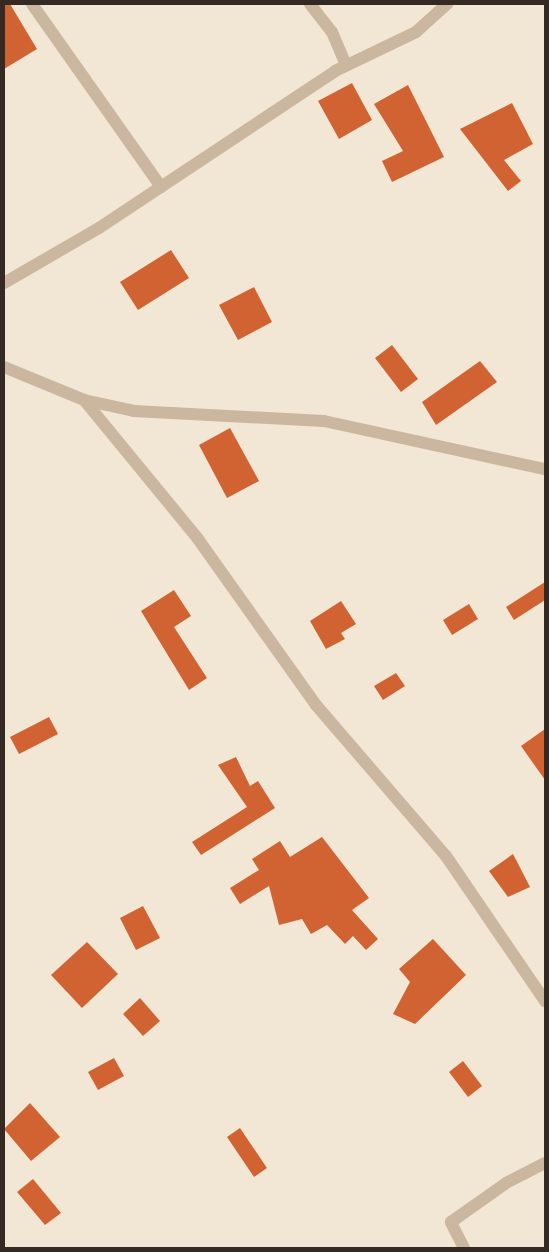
<!DOCTYPE html>
<html>
<head>
<meta charset="utf-8">
<style>
  body { margin:0 }
  #map { position:relative; width:549px; height:1252px; overflow:hidden; background:#f2e6d4; font-family:"Varela Round",sans-serif }
  div>[style] { position:absolute }
  [style*='--x'] { left:calc(var(--x)*1px); top:calc(var(--y)*1px); width:calc(var(--w)*1px); rotate:calc(var(--a)*1deg) }
  .building>* { inset:0; background:#d16333 }
  .minor>* { height:12px; margin:-6px; padding:0 6px; transform-origin:6px; border-radius:6px; background:#cbb69f }
  span { translate:-50% -50%; white-space:nowrap; text-align:center; line-height:1.15; -webkit-text-stroke:4.5px #faf0e0; paint-order:stroke }
  .frame { position:absolute; inset:0; border:5px solid #342a23; pointer-events:none }
</style>
</head>
<body>
<div id="map">
  <div class="building">
    <i style="clip-path:polygon(4px 4px,10px 4px,37px 49px,4px 69px)"></i>
    <i style="clip-path:polygon(352px 83px,372px 120px,339px 139px,318px 101px)"></i>
    <i style="clip-path:polygon(408px 85px,444px 157px,392px 182px,382px 161px,403px 151px,374px 104px)"></i>
    <i style="clip-path:polygon(512px 103px,533px 144px,504px 160px,521px 181px,508px 191px,460px 129px)"></i>
    <i style="clip-path:polygon(171px 250px,189px 278px,138px 310px,120px 282px)"></i>
    <i style="clip-path:polygon(254px 287px,272px 322px,238px 340px,219px 305px)"></i>
    <i style="clip-path:polygon(392px 345px,418px 379px,401px 392px,375px 358px)"></i>
    <i style="clip-path:polygon(480px 361px,497px 382px,436px 425px,422px 402px)"></i>
    <i style="clip-path:polygon(230px 428px,259px 481px,227px 498px,199px 445px)"></i>
    <i style="clip-path:polygon(545px 582px,545px 600px,514px 620px,506px 607px)"></i>
    <i style="clip-path:polygon(174px 590px,191px 616px,174px 627px,207px 678px,189px 690px,141px 611px)"></i>
    <i style="clip-path:polygon(341px 601px,356px 624px,341px 633px,345px 639px,326px 649px,310px 621px)"></i>
    <i style="clip-path:polygon(469px 604px,478px 619px,452px 635px,443px 620px)"></i>
    <i style="clip-path:polygon(396px 673px,405px 686px,383px 700px,374px 686px)"></i>
    <i style="clip-path:polygon(49px 717px,58px 734px,19px 754px,10px 737px)"></i>
    <i style="clip-path:polygon(545px 729px,545px 780px,521px 746px)"></i>
    <i style="clip-path:polygon(236px 757px,250px 786px,258px 781px,275px 808px,201px 855px,192px 842px,247px 807px,218px 765px)"></i>
    <i style="clip-path:polygon(322px 837px,369px 898px,352px 910px,378px 939px,366px 950px,353px 936px,345px 944px,327px 925px,311px 934px,302px 919px,279px 925px,269px 886px,240px 904px,230px 888px,259px 870px,252px 859px,280px 841px,290px 857px)"></i>
    <i style="clip-path:polygon(513px 854px,530px 887px,508px 897px,489px 871px)"></i>
    <i style="clip-path:polygon(143px 906px,160px 938px,136px 950px,120px 918px)"></i>
    <i style="clip-path:polygon(433px 939px,466px 975px,415px 1024px,393px 1014px,410px 982px,399px 969px)"></i>
    <i style="clip-path:polygon(87px 942px,118px 974px,82px 1008px,51px 975px)"></i>
    <i style="clip-path:polygon(140px 998px,160px 1021px,143px 1036px,123px 1014px)"></i>
    <i style="clip-path:polygon(114px 1058px,124px 1076px,98px 1090px,88px 1072px)"></i>
    <i style="clip-path:polygon(463px 1061px,482px 1086px,468px 1097px,449px 1072px)"></i>
    <i style="clip-path:polygon(30px 1103px,60px 1137px,31px 1161px,4px 1129px)"></i>
    <i style="clip-path:polygon(240px 1128px,267px 1168px,254px 1177px,227px 1137px)"></i>
    <i style="clip-path:polygon(33px 1179px,61px 1213px,45px 1225px,17px 1192px)"></i>
  </div>
  <div class="minor">
    <i style="--x:32;--y:4;--w:224;--a:54.8"></i>
    <i style="--x:310;--y:4;--w:36;--a:52"></i>
    <i style="--x:332;--y:32;--w:36;--a:67"></i>
    <i style="--x:4;--y:283;--w:110;--a:-30.1"></i>
    <i style="--x:99;--y:228;--w:283;--a:-33.6"></i>
    <i style="--x:335;--y:71;--w:90;--a:-25.7"></i>
    <i style="--x:416;--y:32;--w:42;--a:-42.1"></i>
    <i style="--x:4;--y:367;--w:87;--a:22.4"></i>
    <i style="--x:84;--y:400;--w:51;--a:12.4"></i>
    <i style="--x:134;--y:411;--w:190;--a:3"></i>
    <i style="--x:324;--y:421;--w:226;--a:12.3"></i>
    <i style="--x:84;--y:400;--w:180;--a:50.6"></i>
    <i style="--x:198;--y:539;--w:204;--a:54.6"></i>
    <i style="--x:316;--y:705;--w:199;--a:49.3"></i>
    <i style="--x:446;--y:856;--w:176;--a:55.7"></i>
    <i style="--x:464;--y:1248;--w:29;--a:-117"></i>
    <i style="--x:451;--y:1222;--w:67;--a:-35.3"></i>
    <i style="--x:506;--y:1183;--w:44;--a:-27.1"></i>
  </div>
  <div class="frame"></div>
</div>
</body>
</html>
